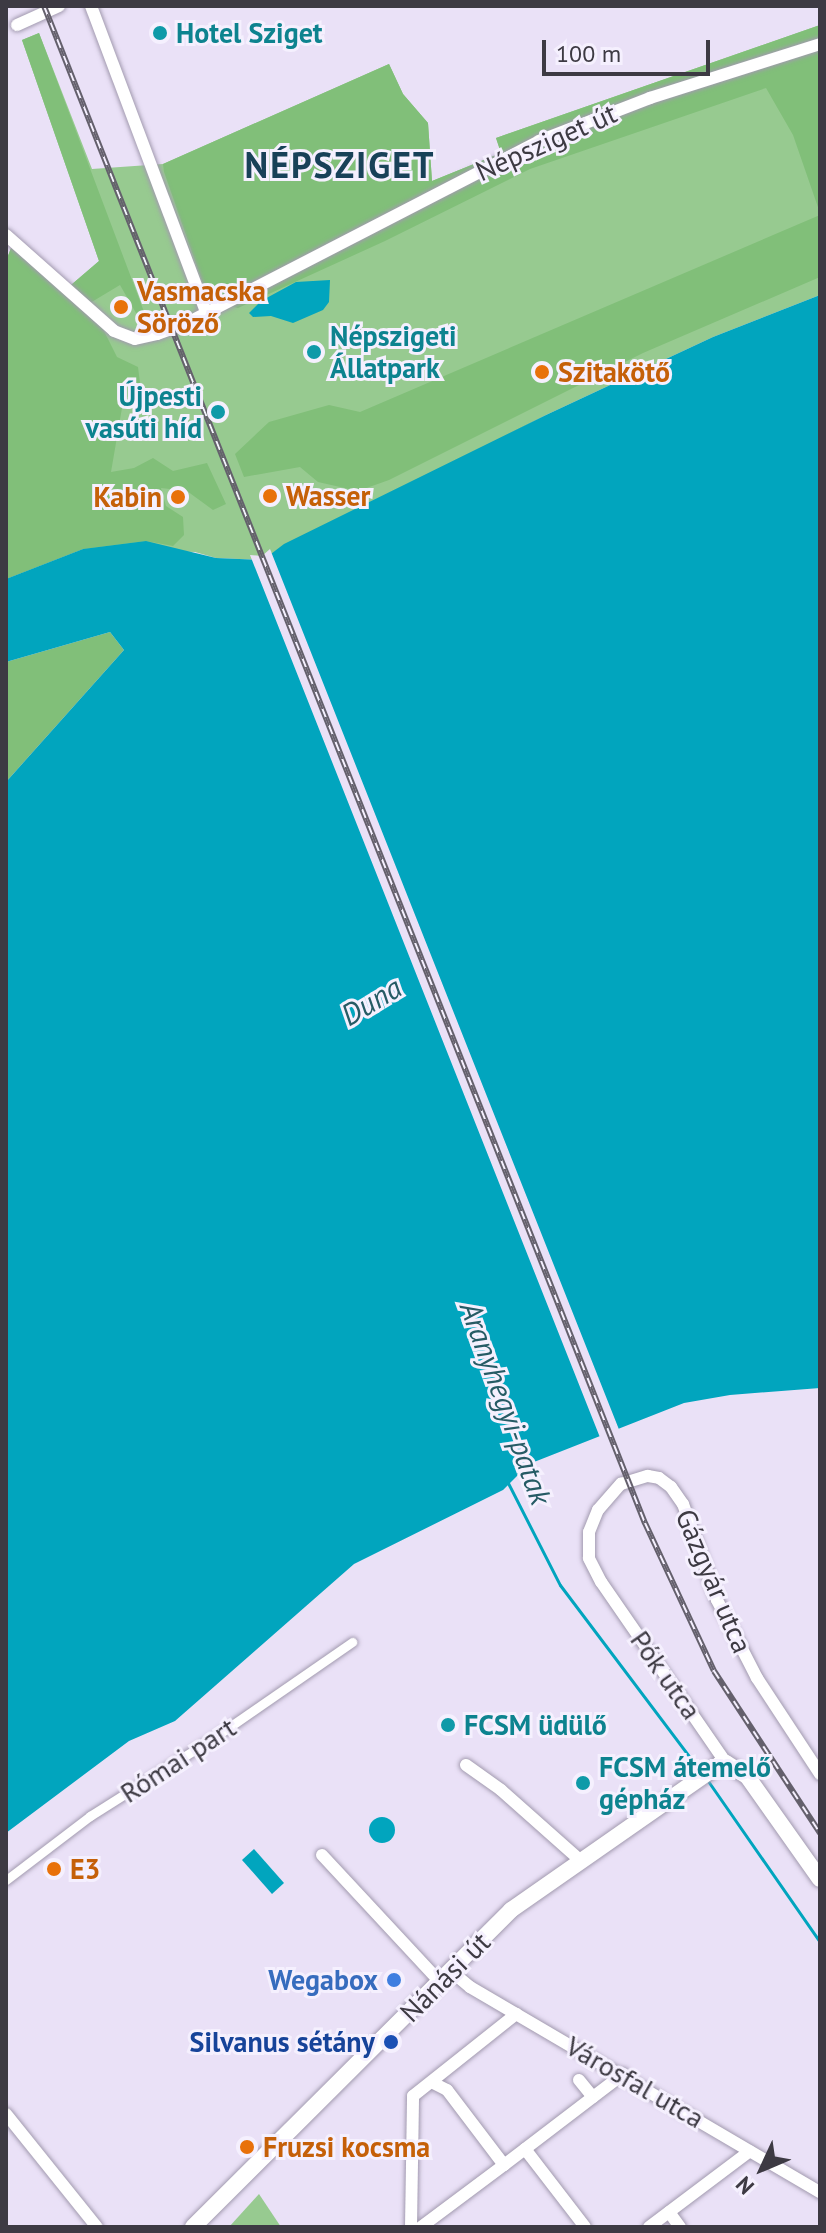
<!DOCTYPE html>
<html>
<head>
<meta charset="utf-8">
<style>
  body { margin:0 }
  #map { position:relative; width:826px; height:2233px; overflow:hidden; background:#eae1f7; font-family:"PT Sans",sans-serif }
  div>[style] { position:absolute }
  [style*='--x'] { left:calc(var(--x)*1px); top:calc(var(--y)*1px); width:calc(var(--w)*1px); rotate:calc(var(--a)*1deg) }
  .green>* { inset:0; background:#97ca90 }
  .forest>* { inset:0; background:#81bf79 }
  .water>* { inset:0; background:#01a5be }
  .round { border-radius:50% }
  .pier>* { inset:0; background:#eae1f7 }
  .stream>* { height:3px; margin:-1.5px; padding:0 1.5px; transform-origin:1.5px; border-radius:1.5px; background:#01a5be }
  .roads { filter:drop-shadow(0 0 2px #a29aaf) drop-shadow(0 0 2px #a29aaf) }
  .pedestrian>* { height:9px; margin:-4.5px; padding:0 4.5px; transform-origin:4.5px; border-radius:4.5px; background:#fff }
  .minor>* { height:12px; margin:-6px; padding:0 6px; transform-origin:6px; border-radius:6px; background:#fff }
  .tertiary>* { height:16px; margin:-8px; padding:0 8px; transform-origin:8px; border-radius:8px; background:#fff }
  .rail>* { height:6px; margin-top:-3px; transform-origin:0; background:repeating-linear-gradient(90deg,#f5f0fe 0 9px,#64606c 0 18px); box-sizing:border-box; border-block:2px solid #64606c }
  .dots>* { width:22px; height:22px; translate:-50% -50%; box-sizing:border-box; border:4px solid #f5f0fe; border-radius:50% }
  span { translate:-50% -50%; white-space:nowrap; text-align:center; line-height:1.15; -webkit-text-stroke:6px #f5f0fe; paint-order:stroke }
  .culture-label { font-size:28px; color:#0d838f; font-weight:700 }
  .left { translate:0 -50%; text-align:left }
  .right { translate:-100% -50%; text-align:right }
  .street-label { font-size:28px; color:#3d3a43 }
  .food-label { font-size:28px; color:#c56008; font-weight:700 }
  .shop-label { font-size:28px; color:#366cbe; font-weight:700 }
  .transit-label { font-size:28px; color:#164399; font-weight:700 }
  .water-label { font-size:30px; color:#265b65; font-style:italic }
  .district-label { font-size:36px; color:#184158; font-weight:700; letter-spacing:2px }
  .frame { position:absolute; inset:0; border:8px solid #3d3a43; pointer-events:none }
  .north { position:absolute; left:722px; top:2129px; width:80px; height:80px; -webkit-text-stroke:6px #f5f0fe; paint-order:stroke; rotate:226deg; font-size:22px; font-weight:700; line-height:32px; text-align:center; color:#3d3a43 }
  .north::after { content:''; display:block; margin:auto; width:28px; height:36px; background:#3d3a43; clip-path:polygon(50% 0,100% 100%,50% 72%,0 100%) }
  .scale { position:absolute; left:542px; top:40px; width:168px; height:36px; box-sizing:border-box; border:4px solid #3d3a43; border-top:0; padding-left:10px; font-size:24px; line-height:28px; white-space:nowrap; color:#3d3a43; -webkit-text-stroke:6px #f5f0fe; paint-order:stroke }
</style>
</head>
<body>
<div id="map">
  <div class="green">
    <i style="clip-path:polygon(820px 25px,820px 295px,713px 337px,546px 415px,263px 560px,216px 558px,195px 552px,83px 549px,6px 579px,6px 261px,11px 248px,64px 291px,99px 261px,22px 40px,39px 33px,92px 169px,163px 164px,389px 64px,403px 94px,428px 123px,432px 181px,501px 153px,496px 138px)"></i>
    <i style="clip-path:polygon(259px 2194px,281px 2227px,229px 2227px)"></i>
  </div>
  <div class="forest">
    <i style="clip-path:polygon(820px 25px,820px 213px,793px 135px,766px 88px,530px 169px,385px 241px,238px 308px,209px 301px,164px 172px,163px 164px,389px 64px,403px 94px,428px 123px,432px 181px,501px 153px,496px 138px)"></i>
    <i style="clip-path:polygon(39px 33px,149px 325px,144px 327px,120px 285px,90px 303px,117px 357px,138px 367px,140px 383px,123px 402px,111px 472px,134px 468px,153px 458px,173px 471px,207px 463px,226px 504px,213px 510px,187px 491px,161px 488px,166px 506px,183px 517px,184px 535px,173px 546px,146px 541px,83px 549px,6px 579px,6px 261px,11px 248px,64px 291px,99px 261px,22px 40px)"></i>
    <i style="clip-path:polygon(820px 215px,820px 277px,643px 353px,389px 480px,358px 491px,318px 482px,300px 467px,244px 477px,235px 454px,269px 422px,329px 405px,360px 412px)"></i>
    <i style="clip-path:polygon(110px 632px,124px 650px,6px 782px,6px 662px)"></i>
  </div>
  <div class="water">
    <i style="clip-path:polygon(330px 280px,329px 302px,323px 310px,293px 323px,271px 316px,253px 317px,249px 313px,261px 301px,296px 282px)"></i>
    <i style="clip-path:polygon(820px 295px,820px 1388px,730px 1395px,684px 1403px,529px 1464px,503px 1490px,354px 1564px,175px 1721px,129px 1741px,6px 1833px,6px 782px,124px 650px,110px 632px,6px 662px,6px 579px,83px 549px,146px 541px,216px 558px,263px 560px,284px 544px,546px 415px,713px 337px)"></i>
    <i class="round" style="left:369px;top:1817px;width:26px;height:26px"></i>
    <i style="clip-path:polygon(254px 1849px,284px 1883px,272px 1894px,242px 1860px)"></i>
  </div>
  <div class="pier">
    <i style="clip-path:polygon(270px 549px,620px 1432px,601px 1440px,250px 555px,262px 556px)"></i>
  </div>
  <div class="stream">
    <i style="--x:508;--y:1483;--w:114;--a:63"></i>
    <i style="--x:560;--y:1585;--w:234;--a:53"></i>
    <i style="--x:708;--y:1781;--w:196;--a:55.2"></i>
  </div>
  <div class="roads">
    <div class="pedestrian">
      <i style="--x:6;--y:1880;--w:106;--a:-37.3"></i>
      <i style="--x:90;--y:1816;--w:148;--a:-32.3"></i>
      <i style="--x:215;--y:1737;--w:167;--a:-34.7"></i>
    </div>
    <div class="minor">
      <i style="--x:91;--y:6;--w:327;--a:69.4"></i>
      <i style="--x:17;--y:25;--w:46;--a:-24.3"></i>
      <i style="--x:6;--y:235;--w:144;--a:41.6"></i>
      <i style="--x:114;--y:331;--w:22;--a:21"></i>
      <i style="--x:135;--y:339;--w:23;--a:-13"></i>
      <i style="--x:157;--y:334;--w:32;--a:-20"></i>
      <i style="--x:187;--y:323;--w:396;--a:-27.3"></i>
      <i style="--x:539;--y:141;--w:119;--a:-21.2"></i>
      <i style="--x:650;--y:98;--w:178;--a:-17.6"></i>
      <i style="--x:726;--y:1763;--w:220;--a:-124.6"></i>
      <i style="--x:601;--y:1582;--w:27;--a:-117"></i>
      <i style="--x:589;--y:1558;--w:26;--a:-90"></i>
      <i style="--x:589;--y:1532;--w:24;--a:-68"></i>
      <i style="--x:598;--y:1510;--w:35;--a:-49"></i>
      <i style="--x:621;--y:1484;--w:28;--a:-17"></i>
      <i style="--x:648;--y:1476;--w:11;--a:10"></i>
      <i style="--x:659;--y:1478;--w:15;--a:37"></i>
      <i style="--x:671;--y:1487;--w:21;--a:55"></i>
      <i style="--x:683;--y:1504;--w:102;--a:70.5"></i>
      <i style="--x:717;--y:1600;--w:88;--a:62.9"></i>
      <i style="--x:757;--y:1678;--w:115;--a:56.7"></i>
      <i style="--x:466;--y:1765;--w:43;--a:35.5"></i>
      <i style="--x:501;--y:1790;--w:107;--a:41.6"></i>
      <i style="--x:322;--y:1855;--w:173;--a:47.1"></i>
      <i style="--x:451;--y:1971;--w:25;--a:40"></i>
      <i style="--x:470;--y:1987;--w:406;--a:30.4"></i>
      <i style="--x:579;--y:2080;--w:22;--a:51"></i>
      <i style="--x:6;--y:2114;--w:145;--a:51.2"></i>
      <i style="--x:525;--y:2149;--w:98;--a:52.4"></i>
      <i style="--x:504;--y:2165;--w:150;--a:-37.4"></i>
      <i style="--x:669;--y:2212;--w:19;--a:54"></i>
      <i style="--x:411;--y:2227;--w:131;--a:-89.1"></i>
      <i style="--x:413;--y:2096;--w:132;--a:-38.5"></i>
      <i style="--x:421;--y:2227;--w:104;--a:-36.8"></i>
      <i style="--x:504;--y:2165;--w:94;--a:-127.2"></i>
      <i style="--x:447;--y:2090;--w:16;--a:-153"></i>
      <i style="--x:649;--y:2227;--w:126;--a:-37"></i>
    </div>
    <div class="tertiary">
      <i style="--x:193;--y:2227;--w:449;--a:-44.9"></i>
      <i style="--x:511;--y:1910;--w:254;--a:-34.9"></i>
      <i style="--x:719;--y:1765;--w:7;--a:-16"></i>
      <i style="--x:726;--y:1763;--w:25;--a:32"></i>
      <i style="--x:747;--y:1776;--w:126;--a:54.7"></i>
    </div>
  </div>
  <div class="rail">
    <i style="--x:44;--y:6;--w:1632;--a:68.39"></i>
    <i style="--x:645;--y:1523;--w:163;--a:65"></i>
    <i style="--x:714;--y:1671;--w:194;--a:56.8"></i>
  </div>
  <div class="dots">
    <i style="left:160px;top:33px;background:#0f9aa8"></i>
    <i style="left:121px;top:307px;background:#e8710a"></i>
    <i style="left:314px;top:352px;background:#0f9aa8"></i>
    <i style="left:542px;top:372px;background:#e8710a"></i>
    <i style="left:218px;top:412px;background:#0f9aa8"></i>
    <i style="left:270px;top:496px;background:#e8710a"></i>
    <i style="left:178px;top:497px;background:#e8710a"></i>
    <i style="left:448px;top:1725px;background:#0f9aa8"></i>
    <i style="left:583px;top:1783px;background:#0f9aa8"></i>
    <i style="left:54px;top:1869px;background:#e8710a"></i>
    <i style="left:394px;top:1980px;background:#3f7fe0"></i>
    <i style="left:391px;top:2042px;background:#1a4fb4"></i>
    <i style="left:247px;top:2147px;background:#e8710a"></i>
  </div>
  <div class="culture-label">
    <span class="left" style="left:176px;top:33px">Hotel Sziget</span>
    <span class="left" style="left:330px;top:352px">Népszigeti<br>Állatpark</span>
    <span class="right" style="left:202px;top:412px">Újpesti<br>vasúti híd</span>
    <span class="left" style="left:464px;top:1725px">FCSM üdülő</span>
    <span class="left" style="left:599px;top:1783px">FCSM átemelő<br>gépház</span>
  </div>
  <div class="street-label">
    <span style="left:546px;top:142px;rotate:-24deg">Népsziget út</span>
    <span style="left:714px;top:1581px;rotate:67deg">Gázgyár utca</span>
    <span style="left:666px;top:1675px;rotate:55deg">Pók utca</span>
    <span style="left:178px;top:1760px;rotate:-33deg">Római part</span>
    <span style="left:445px;top:1977px;rotate:-45deg">Nánási út</span>
    <span style="left:635px;top:2082px;rotate:30deg">Városfal utca</span>
  </div>
  <div class="food-label">
    <span class="left" style="left:137px;top:307px">Vasmacska<br>Söröző</span>
    <span class="left" style="left:558px;top:372px">Szitakötő</span>
    <span class="left" style="left:286px;top:496px">Wasser</span>
    <span class="right" style="left:162px;top:497px">Kabin</span>
    <span class="left" style="left:70px;top:1869px">E3</span>
    <span class="left" style="left:263px;top:2147px">Fruzsi kocsma</span>
  </div>
  <div class="shop-label">
    <span class="right" style="left:378px;top:1980px">Wegabox</span>
  </div>
  <div class="transit-label">
    <span class="right" style="left:375px;top:2042px">Silvanus sétány</span>
  </div>
  <div class="water-label">
    <span style="left:371px;top:1001px;rotate:-31deg">Duna</span>
    <span style="left:506px;top:1403px;rotate:70deg">Aranyhegyi-patak</span>
  </div>
  <div class="district-label">
    <span style="left:340px;top:165px">NÉPSZIGET</span>
  </div>
  <div class="frame"></div>
  <div class="north">N</div>
  <div class="scale">100 m</div>
</div>
</body>
</html>
